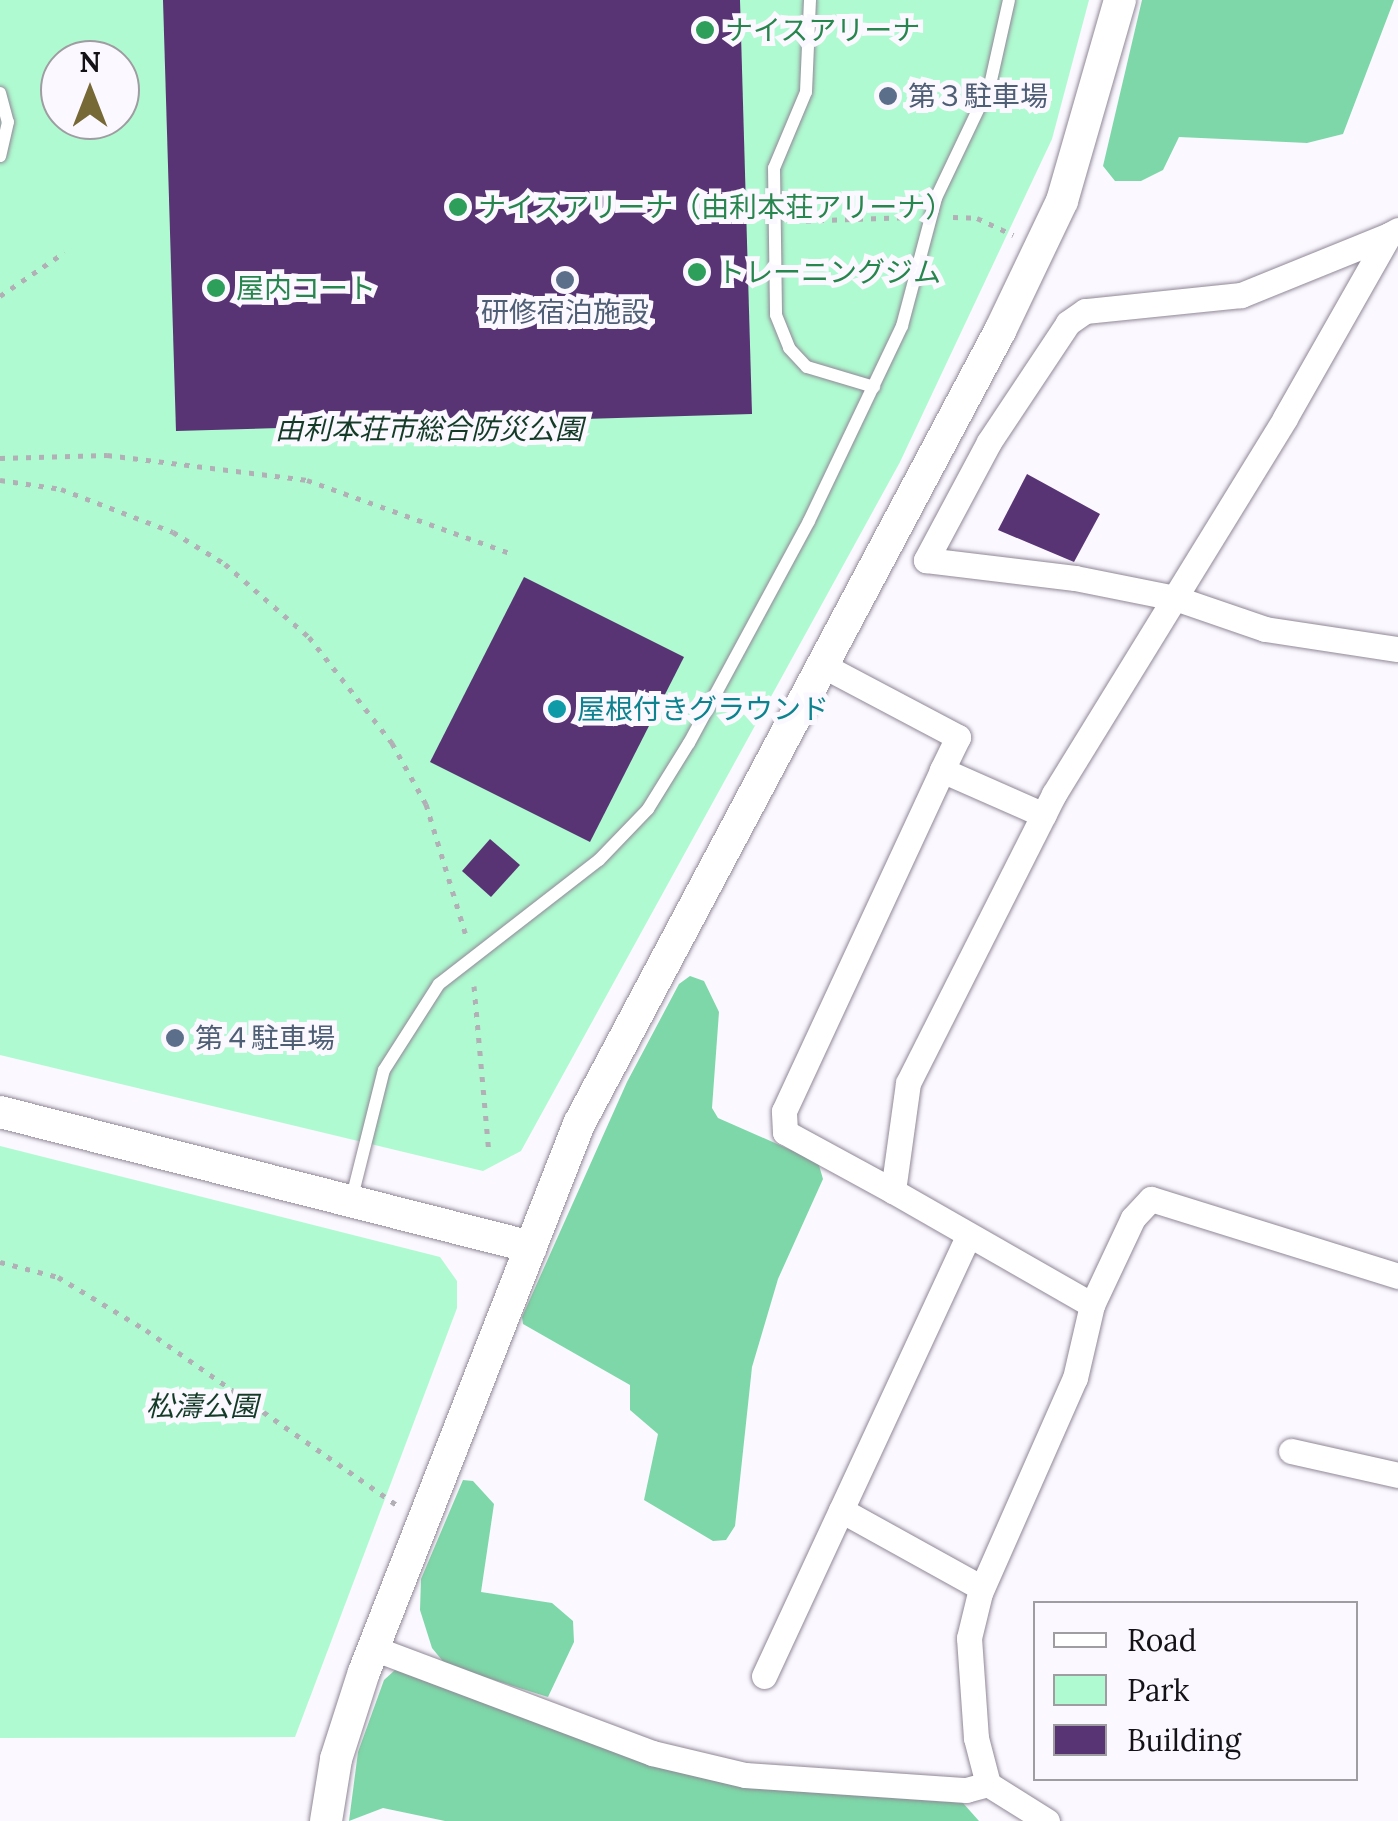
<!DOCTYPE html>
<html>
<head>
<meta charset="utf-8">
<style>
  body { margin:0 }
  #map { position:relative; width:1398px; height:1821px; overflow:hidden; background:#fbf8ff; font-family:Lora,"Noto Sans JP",serif }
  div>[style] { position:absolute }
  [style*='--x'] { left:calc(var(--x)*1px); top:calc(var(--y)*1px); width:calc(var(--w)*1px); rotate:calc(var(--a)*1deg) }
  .green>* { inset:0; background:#affad0 }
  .forest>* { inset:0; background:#7ed7a8 }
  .building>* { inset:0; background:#583474 }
  .path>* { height:5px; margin-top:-2.5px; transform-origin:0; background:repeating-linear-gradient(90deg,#b2afb6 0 5px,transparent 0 13px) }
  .roads { filter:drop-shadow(0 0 2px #908897) drop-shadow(0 0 2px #908897) }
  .service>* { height:12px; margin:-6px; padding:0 6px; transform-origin:6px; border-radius:6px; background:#fff }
  .minor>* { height:25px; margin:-12.5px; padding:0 12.5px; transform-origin:12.5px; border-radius:12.5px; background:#fff }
  .tertiary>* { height:32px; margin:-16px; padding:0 16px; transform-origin:16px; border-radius:16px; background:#fff }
  .dots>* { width:28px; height:28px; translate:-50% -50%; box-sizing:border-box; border:5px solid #fbf8ff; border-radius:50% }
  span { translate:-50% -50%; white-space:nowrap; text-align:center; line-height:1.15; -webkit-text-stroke:10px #fbf8ff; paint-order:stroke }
  .leisure-label { font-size:28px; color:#27864d }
  .left { translate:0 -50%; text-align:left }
  .service-label { font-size:28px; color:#4e5e75 }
  .park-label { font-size:28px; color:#143b28; font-style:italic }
  .culture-label { font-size:28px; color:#0d838f }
  .legend { position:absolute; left:1033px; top:1601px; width:325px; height:180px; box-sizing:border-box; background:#fbf8ff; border:2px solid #9f9ca2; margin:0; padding:12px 18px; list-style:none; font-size:30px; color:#151217 }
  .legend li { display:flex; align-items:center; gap:20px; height:50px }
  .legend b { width:50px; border:2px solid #9f9ca2 }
  .north { position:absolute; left:40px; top:40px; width:100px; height:100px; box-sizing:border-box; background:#fbf8ff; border:2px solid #9f9ca2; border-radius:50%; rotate:0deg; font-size:28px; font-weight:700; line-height:40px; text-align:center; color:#151217 }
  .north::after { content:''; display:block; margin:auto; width:35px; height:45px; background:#776936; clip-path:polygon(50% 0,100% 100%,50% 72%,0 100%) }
</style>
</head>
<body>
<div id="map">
  <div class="green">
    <i style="clip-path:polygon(evenodd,0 0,1089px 0,1052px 139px,900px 462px,521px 1151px,483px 1171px,0 1055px,0 0,60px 60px,120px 60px,120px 120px,60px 120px,60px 60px)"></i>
    <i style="clip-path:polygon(0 1146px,440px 1257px,457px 1281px,457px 1308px,295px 1737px,0 1738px)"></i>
  </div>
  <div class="forest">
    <i style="clip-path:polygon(1142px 0,1394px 0,1343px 134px,1307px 143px,1179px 137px,1163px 170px,1141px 181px,1115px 181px,1103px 166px)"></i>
    <i style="clip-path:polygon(690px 976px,704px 981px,719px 1012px,712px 1108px,718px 1118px,818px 1162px,823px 1179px,778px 1279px,752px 1367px,735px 1526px,726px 1540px,713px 1541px,644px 1500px,658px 1434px,630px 1410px,630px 1385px,523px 1324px,522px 1317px,627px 1082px,679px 984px)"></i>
    <i style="clip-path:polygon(463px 1480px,473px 1481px,494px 1504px,481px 1592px,552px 1603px,573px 1621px,574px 1642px,548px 1697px,446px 1665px,432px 1648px,420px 1610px,421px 1579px)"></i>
    <i style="clip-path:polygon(395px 1670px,626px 1756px,746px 1788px,963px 1803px,979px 1821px,445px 1821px,383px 1808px,349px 1821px,358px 1752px,384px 1680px)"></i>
  </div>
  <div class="building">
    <i style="clip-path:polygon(163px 0,740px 0,752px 414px,176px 431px)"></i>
    <i style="clip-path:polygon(1027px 474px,1100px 514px,1074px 562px,998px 530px)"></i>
    <i style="clip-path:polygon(524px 577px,684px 657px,590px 842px,430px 762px)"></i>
    <i style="clip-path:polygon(490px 839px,520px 865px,491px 897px,462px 871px)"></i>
  </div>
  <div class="path">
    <i style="--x:953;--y:217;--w:24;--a:2"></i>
    <i style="--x:977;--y:218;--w:40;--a:25"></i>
    <i style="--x:793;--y:221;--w:119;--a:-1.9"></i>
    <i style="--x:0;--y:296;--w:78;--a:-34.1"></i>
    <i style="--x:0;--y:458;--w:107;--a:-1.6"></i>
    <i style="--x:107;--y:455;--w:202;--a:7.1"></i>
    <i style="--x:307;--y:480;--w:216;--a:19.8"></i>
    <i style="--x:0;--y:480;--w:62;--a:8.4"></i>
    <i style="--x:61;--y:489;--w:120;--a:21"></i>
    <i style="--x:173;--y:532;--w:61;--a:31.6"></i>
    <i style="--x:225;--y:564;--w:111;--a:41"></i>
    <i style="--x:309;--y:637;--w:135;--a:51.9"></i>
    <i style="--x:392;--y:743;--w:70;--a:60.9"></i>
    <i style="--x:426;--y:804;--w:138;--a:73.1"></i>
    <i style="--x:474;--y:986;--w:168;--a:84.9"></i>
    <i style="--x:0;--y:1262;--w:60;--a:14.5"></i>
    <i style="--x:58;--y:1277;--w:103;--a:31.1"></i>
    <i style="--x:146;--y:1330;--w:306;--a:34.9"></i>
  </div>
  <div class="roads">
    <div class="service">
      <i style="--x:810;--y:0;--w:92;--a:92.5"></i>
      <i style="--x:806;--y:92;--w:82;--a:112.8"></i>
      <i style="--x:774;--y:168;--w:147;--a:89.2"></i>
      <i style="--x:776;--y:315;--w:35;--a:68"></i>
      <i style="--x:789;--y:348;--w:26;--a:47"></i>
      <i style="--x:807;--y:367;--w:70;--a:16.6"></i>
      <i style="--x:0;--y:93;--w:30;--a:75"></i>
      <i style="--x:8;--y:122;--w:35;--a:103"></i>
      <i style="--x:351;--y:1201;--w:135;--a:-75.9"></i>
      <i style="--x:384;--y:1070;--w:102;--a:-57.4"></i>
      <i style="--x:439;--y:984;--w:202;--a:-37.8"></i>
      <i style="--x:599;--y:860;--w:71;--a:-46.1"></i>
      <i style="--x:648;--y:809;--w:78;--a:-58.2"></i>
      <i style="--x:689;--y:743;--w:252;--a:-61.6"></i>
      <i style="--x:809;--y:521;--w:216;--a:-64.5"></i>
      <i style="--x:902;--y:326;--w:132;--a:-75.1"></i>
      <i style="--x:936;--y:198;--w:125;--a:-64.5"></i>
      <i style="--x:990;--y:85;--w:87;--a:-77.4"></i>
    </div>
    <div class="minor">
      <i style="--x:1389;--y:235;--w:160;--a:157.9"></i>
      <i style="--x:1241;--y:295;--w:157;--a:174.1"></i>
      <i style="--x:1085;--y:311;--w:21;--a:145"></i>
      <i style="--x:1068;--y:323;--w:143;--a:123.6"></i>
      <i style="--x:989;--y:442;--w:134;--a:118.1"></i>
      <i style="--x:926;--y:560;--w:150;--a:6.9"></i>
      <i style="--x:1075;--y:578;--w:102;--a:11.3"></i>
      <i style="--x:1175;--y:598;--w:95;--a:19"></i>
      <i style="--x:1265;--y:629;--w:134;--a:8.6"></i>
      <i style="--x:822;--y:665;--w:154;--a:27.9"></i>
      <i style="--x:958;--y:737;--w:37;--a:116"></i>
      <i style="--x:893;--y:1191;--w:123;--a:-151.4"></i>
      <i style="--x:785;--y:1132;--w:21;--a:-93"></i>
      <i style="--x:784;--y:1111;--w:376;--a:-65.1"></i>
      <i style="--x:942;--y:770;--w:111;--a:23.8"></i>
      <i style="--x:1092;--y:1305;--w:229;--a:-150.2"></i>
      <i style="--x:893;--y:1191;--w:109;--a:-82.1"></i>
      <i style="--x:908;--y:1083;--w:324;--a:-63.2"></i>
      <i style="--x:1054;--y:794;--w:441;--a:-58.4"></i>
      <i style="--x:1285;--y:418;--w:210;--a:-60.4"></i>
      <i style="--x:1389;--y:235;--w:10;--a:-29"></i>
      <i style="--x:1291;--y:1451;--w:110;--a:12.6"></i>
      <i style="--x:841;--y:1510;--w:161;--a:29"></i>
      <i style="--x:373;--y:1648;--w:298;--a:20.6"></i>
      <i style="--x:652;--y:1753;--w:96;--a:13.3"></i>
      <i style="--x:745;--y:1775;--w:222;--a:3.9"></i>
      <i style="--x:966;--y:1790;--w:23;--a:-15"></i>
      <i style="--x:764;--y:1676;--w:485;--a:-65.1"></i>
      <i style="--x:1047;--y:1821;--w:70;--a:-147.9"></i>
      <i style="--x:988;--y:1784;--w:48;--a:-104.6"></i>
      <i style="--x:976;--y:1738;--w:100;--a:-94"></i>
      <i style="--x:969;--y:1638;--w:46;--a:-76.3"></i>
      <i style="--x:980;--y:1593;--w:235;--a:-66.2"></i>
      <i style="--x:1075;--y:1378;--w:75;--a:-76.9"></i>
      <i style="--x:1092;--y:1305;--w:96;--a:-64.8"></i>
      <i style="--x:1133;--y:1218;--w:26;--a:-47"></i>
      <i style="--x:1151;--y:1199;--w:259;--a:17.3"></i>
    </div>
    <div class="tertiary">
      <i style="--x:0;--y:1112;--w:548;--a:14.26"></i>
      <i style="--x:326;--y:1821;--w:63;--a:-80.8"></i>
      <i style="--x:336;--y:1759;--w:91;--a:-72.2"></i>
      <i style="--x:364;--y:1672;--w:589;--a:-68.58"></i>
      <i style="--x:579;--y:1124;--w:898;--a:-62.04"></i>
      <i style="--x:1000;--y:331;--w:144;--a:-64.5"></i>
      <i style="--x:1062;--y:201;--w:209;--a:-73.9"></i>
    </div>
  </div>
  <div class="dots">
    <i style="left:705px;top:30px;background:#2e9e5b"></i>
    <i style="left:888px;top:96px;background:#5c6f8a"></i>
    <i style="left:458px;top:207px;background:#2e9e5b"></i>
    <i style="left:697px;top:272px;background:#2e9e5b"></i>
    <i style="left:565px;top:280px;background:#5c6f8a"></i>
    <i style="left:216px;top:288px;background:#2e9e5b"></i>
    <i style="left:557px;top:709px;background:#0f9aa8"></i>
    <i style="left:175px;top:1038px;background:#5c6f8a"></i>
  </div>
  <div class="leisure-label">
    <span class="left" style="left:725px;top:30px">ナイスアリーナ</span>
    <span class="left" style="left:478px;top:207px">ナイスアリーナ（由利本荘アリーナ）</span>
    <span class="left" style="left:717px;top:272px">トレーニングジム</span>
    <span class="left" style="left:236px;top:288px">屋内コート</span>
  </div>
  <div class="service-label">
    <span class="left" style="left:908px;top:96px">第３駐車場</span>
    <span style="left:565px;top:312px">研修宿泊施設</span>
    <span class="left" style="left:195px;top:1038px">第４駐車場</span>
  </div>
  <div class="park-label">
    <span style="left:429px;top:429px">由利本荘市総合防災公園</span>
    <span style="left:202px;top:1406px">松濤公園</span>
  </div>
  <div class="culture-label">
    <span class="left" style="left:577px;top:709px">屋根付きグラウンド</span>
  </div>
  <ul class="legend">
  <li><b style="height:12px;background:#fff"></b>Road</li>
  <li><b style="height:28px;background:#affad0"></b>Park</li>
  <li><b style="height:28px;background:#583474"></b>Building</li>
  </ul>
  <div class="north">N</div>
</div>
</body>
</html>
